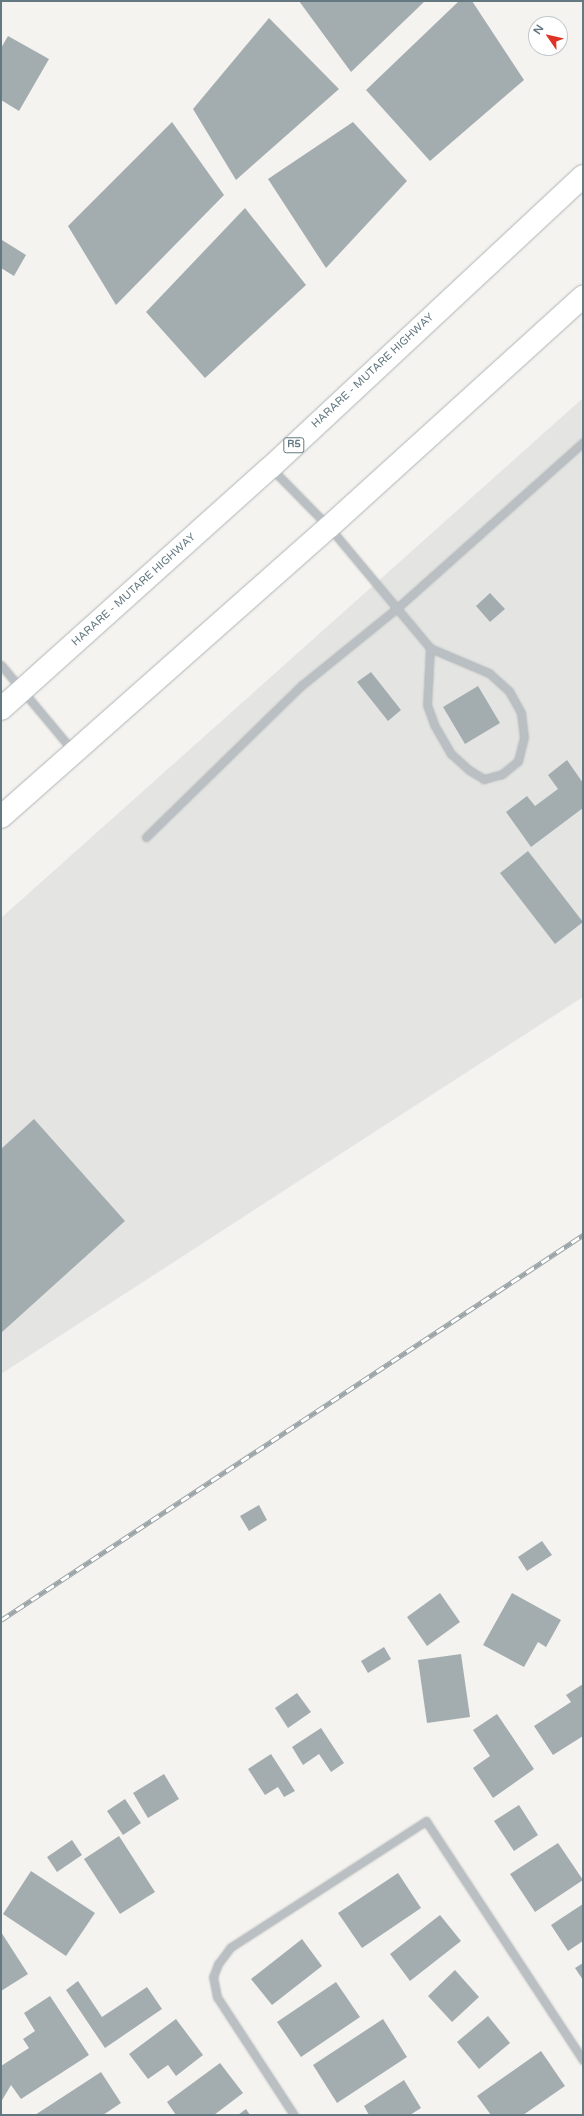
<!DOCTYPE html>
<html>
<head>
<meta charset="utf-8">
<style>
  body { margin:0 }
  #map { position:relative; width:584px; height:2116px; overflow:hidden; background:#f4f3ef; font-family:"Varela Round",sans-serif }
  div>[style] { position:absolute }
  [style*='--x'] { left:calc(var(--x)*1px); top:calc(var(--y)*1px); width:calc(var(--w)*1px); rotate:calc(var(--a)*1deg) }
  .built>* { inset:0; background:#e4e5e3 }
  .building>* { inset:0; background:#a3adb0 }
  .roads { filter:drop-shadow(0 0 1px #afb4b6) drop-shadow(0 0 1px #afb4b6) }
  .minor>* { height:7px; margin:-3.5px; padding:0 3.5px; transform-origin:3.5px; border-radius:3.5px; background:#b9bfc2 }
  .highway>* { height:22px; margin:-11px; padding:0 11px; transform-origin:11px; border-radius:11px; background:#fff }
  .rail>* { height:4.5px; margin-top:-2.25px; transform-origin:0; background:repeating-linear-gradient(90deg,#fff 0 9px,#9ba4a7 0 18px); box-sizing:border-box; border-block:1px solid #9ba4a7 }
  span { translate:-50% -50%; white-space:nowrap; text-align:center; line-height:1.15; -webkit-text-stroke:4px #fff; paint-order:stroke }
  .shield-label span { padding:1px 3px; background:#fff; border:1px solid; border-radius:3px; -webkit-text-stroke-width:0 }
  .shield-label { font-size:10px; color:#637880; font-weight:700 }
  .street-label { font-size:11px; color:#637880 }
  .frame { position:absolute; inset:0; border:2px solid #637880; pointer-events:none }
  .north { position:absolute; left:528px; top:16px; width:40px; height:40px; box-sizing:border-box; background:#fff; border:1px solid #c1c9cc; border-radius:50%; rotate:304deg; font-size:11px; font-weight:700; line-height:16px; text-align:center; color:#637880 }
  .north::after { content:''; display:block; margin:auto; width:14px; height:18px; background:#de3325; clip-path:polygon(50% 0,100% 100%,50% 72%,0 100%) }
</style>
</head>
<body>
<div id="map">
  <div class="built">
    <i style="clip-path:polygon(583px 398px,583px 997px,1px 1374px,1px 918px)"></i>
  </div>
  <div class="building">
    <i style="clip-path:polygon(299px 1px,425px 1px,351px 72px)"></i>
    <i style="clip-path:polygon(459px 1px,472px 1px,524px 80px,430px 161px,366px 90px)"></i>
    <i style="clip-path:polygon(269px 18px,339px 89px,236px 180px,193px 109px)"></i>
    <i style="clip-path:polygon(8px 36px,49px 59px,19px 111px,1px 100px,1px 48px)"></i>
    <i style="clip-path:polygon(172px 122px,224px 195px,116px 305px,68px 226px)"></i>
    <i style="clip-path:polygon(353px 122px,407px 181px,326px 268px,268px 179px)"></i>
    <i style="clip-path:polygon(245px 208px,306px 285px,205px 378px,146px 312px)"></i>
    <i style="clip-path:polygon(2px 240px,26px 255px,14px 276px,1px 268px)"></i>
    <i style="clip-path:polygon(490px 593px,505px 609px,490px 622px,476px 606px)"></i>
    <i style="clip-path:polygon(371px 672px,401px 710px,388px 721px,357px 682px)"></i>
    <i style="clip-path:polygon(478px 686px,500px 723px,465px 744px,443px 707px)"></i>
    <i style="clip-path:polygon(567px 760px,583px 783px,583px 808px,531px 847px,506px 812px,527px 796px,535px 806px,558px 789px,548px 775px)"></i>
    <i style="clip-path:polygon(528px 851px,583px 922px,555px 944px,500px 873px)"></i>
    <i style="clip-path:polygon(34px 1119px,125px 1221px,1px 1333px,1px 1149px)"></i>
    <i style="clip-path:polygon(259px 1505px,267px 1520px,249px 1531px,240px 1516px)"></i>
    <i style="clip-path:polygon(542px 1541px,552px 1555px,527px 1571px,518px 1557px)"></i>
    <i style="clip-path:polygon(440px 1593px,460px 1622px,427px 1646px,407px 1617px)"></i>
    <i style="clip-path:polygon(512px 1593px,561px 1620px,546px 1647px,538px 1642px,524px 1667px,483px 1645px)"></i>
    <i style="clip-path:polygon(384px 1647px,391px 1659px,368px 1673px,361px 1661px)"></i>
    <i style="clip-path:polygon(461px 1654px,470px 1717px,427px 1723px,418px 1660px)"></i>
    <i style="clip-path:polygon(583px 1684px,583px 1736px,553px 1755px,534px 1726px,571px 1702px,566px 1695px)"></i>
    <i style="clip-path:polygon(297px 1693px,311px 1712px,288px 1728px,275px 1708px)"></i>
    <i style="clip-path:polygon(497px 1714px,534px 1769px,493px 1798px,473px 1768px,490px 1756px,473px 1730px)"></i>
    <i style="clip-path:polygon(321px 1728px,344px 1763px,331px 1772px,319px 1754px,303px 1765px,292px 1747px)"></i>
    <i style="clip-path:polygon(271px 1754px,295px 1791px,284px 1797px,278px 1787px,265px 1795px,248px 1769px)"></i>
    <i style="clip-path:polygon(164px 1774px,179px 1799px,148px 1818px,133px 1793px)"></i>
    <i style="clip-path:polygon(125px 1799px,141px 1823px,123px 1835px,107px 1811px)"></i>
    <i style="clip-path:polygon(519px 1805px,538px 1835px,514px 1851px,494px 1821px)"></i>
    <i style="clip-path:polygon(119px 1836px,155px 1892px,120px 1914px,84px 1859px)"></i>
    <i style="clip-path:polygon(72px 1840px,82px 1855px,57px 1872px,47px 1857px)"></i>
    <i style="clip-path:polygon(558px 1843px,583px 1880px,535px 1912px,510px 1874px)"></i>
    <i style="clip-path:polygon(31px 1871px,95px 1913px,66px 1956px,3px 1914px)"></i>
    <i style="clip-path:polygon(398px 1873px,421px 1908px,362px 1948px,338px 1913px)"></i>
    <i style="clip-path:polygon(583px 1904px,583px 1941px,568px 1951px,551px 1925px)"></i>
    <i style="clip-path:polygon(440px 1915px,461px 1941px,410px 1981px,390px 1954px)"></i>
    <i style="clip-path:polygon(1px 1932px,28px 1974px,1px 1991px)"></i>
    <i style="clip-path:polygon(302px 1939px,322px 1966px,272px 2005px,251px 1979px)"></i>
    <i style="clip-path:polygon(583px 1963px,583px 1980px,575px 1968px)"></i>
    <i style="clip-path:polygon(455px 1970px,479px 1997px,452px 2022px,428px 1996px)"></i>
    <i style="clip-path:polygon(78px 1981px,102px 2017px,147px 1987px,162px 2009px,105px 2048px,66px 1990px)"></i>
    <i style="clip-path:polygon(336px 1982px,360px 2017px,301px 2057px,277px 2022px)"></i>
    <i style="clip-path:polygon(50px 1996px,89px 2055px,21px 2099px,11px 2085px,1px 2102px,1px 2066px,29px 2048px,23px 2039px,35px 2031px,24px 2013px)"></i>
    <i style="clip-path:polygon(488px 2016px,510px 2043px,479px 2069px,457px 2042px)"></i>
    <i style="clip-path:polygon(176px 2019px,203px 2055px,176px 2076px,168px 2065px,148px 2079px,129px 2054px)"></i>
    <i style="clip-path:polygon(383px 2019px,407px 2057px,337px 2103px,313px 2065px)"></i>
    <i style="clip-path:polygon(541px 2051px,565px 2086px,523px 2115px,491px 2115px,477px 2096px)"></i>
    <i style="clip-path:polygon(220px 2063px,243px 2093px,214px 2115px,176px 2115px,167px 2102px)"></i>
    <i style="clip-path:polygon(101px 2072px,121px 2103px,103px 2115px,35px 2115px)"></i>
    <i style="clip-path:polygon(404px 2080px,421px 2108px,410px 2115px,369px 2115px,364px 2106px)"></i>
    <i style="clip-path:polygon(246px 2109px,250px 2115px,238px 2115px)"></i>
  </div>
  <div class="roads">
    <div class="minor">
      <i style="--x:272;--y:469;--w:81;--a:45.5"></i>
      <i style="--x:329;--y:527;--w:158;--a:50.1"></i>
      <i style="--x:430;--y:648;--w:64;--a:23"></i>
      <i style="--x:489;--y:673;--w:27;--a:42"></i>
      <i style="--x:509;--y:691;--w:25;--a:61"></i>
      <i style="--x:521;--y:713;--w:24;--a:83"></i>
      <i style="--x:524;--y:737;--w:25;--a:104"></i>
      <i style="--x:518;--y:761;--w:21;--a:141"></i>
      <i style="--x:502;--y:774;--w:19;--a:164"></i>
      <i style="--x:484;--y:779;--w:17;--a:-149"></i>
      <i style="--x:469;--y:770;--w:24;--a:-138"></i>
      <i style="--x:451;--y:754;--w:34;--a:-120"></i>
      <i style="--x:434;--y:724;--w:20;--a:-110"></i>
      <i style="--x:427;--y:705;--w:57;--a:-87"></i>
      <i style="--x:1;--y:665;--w:112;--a:50.1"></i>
      <i style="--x:146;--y:837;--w:218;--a:-44.3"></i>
      <i style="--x:302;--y:685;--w:122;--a:-39"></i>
      <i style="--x:397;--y:608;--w:249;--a:-41.7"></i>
      <i style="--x:294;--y:2115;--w:141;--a:-123.1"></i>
      <i style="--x:217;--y:1997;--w:20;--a:-101"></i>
      <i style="--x:213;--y:1977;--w:14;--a:-69"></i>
      <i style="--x:218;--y:1964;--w:21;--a:-53"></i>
      <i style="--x:231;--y:1947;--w:232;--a:-32.9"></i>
      <i style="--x:426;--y:1821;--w:286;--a:56.7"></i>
    </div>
    <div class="highway">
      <i style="--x:1;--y:709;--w:361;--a:-41.9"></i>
      <i style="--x:270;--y:468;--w:428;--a:-43"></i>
      <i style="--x:1;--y:817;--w:438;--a:-41.5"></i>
      <i style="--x:329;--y:527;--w:343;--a:-42.2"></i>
    </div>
  </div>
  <div class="rail">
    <i style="--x:1;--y:1620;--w:698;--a:-33.49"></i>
  </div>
  <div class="shield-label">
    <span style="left:294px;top:445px">R5</span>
  </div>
  <div class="street-label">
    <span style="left:373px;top:371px;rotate:-43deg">HARARE - MUTARE HIGHWAY</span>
    <span style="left:134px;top:590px;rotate:-42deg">HARARE - MUTARE HIGHWAY</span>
  </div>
  <div class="frame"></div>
  <div class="north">N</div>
</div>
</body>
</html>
